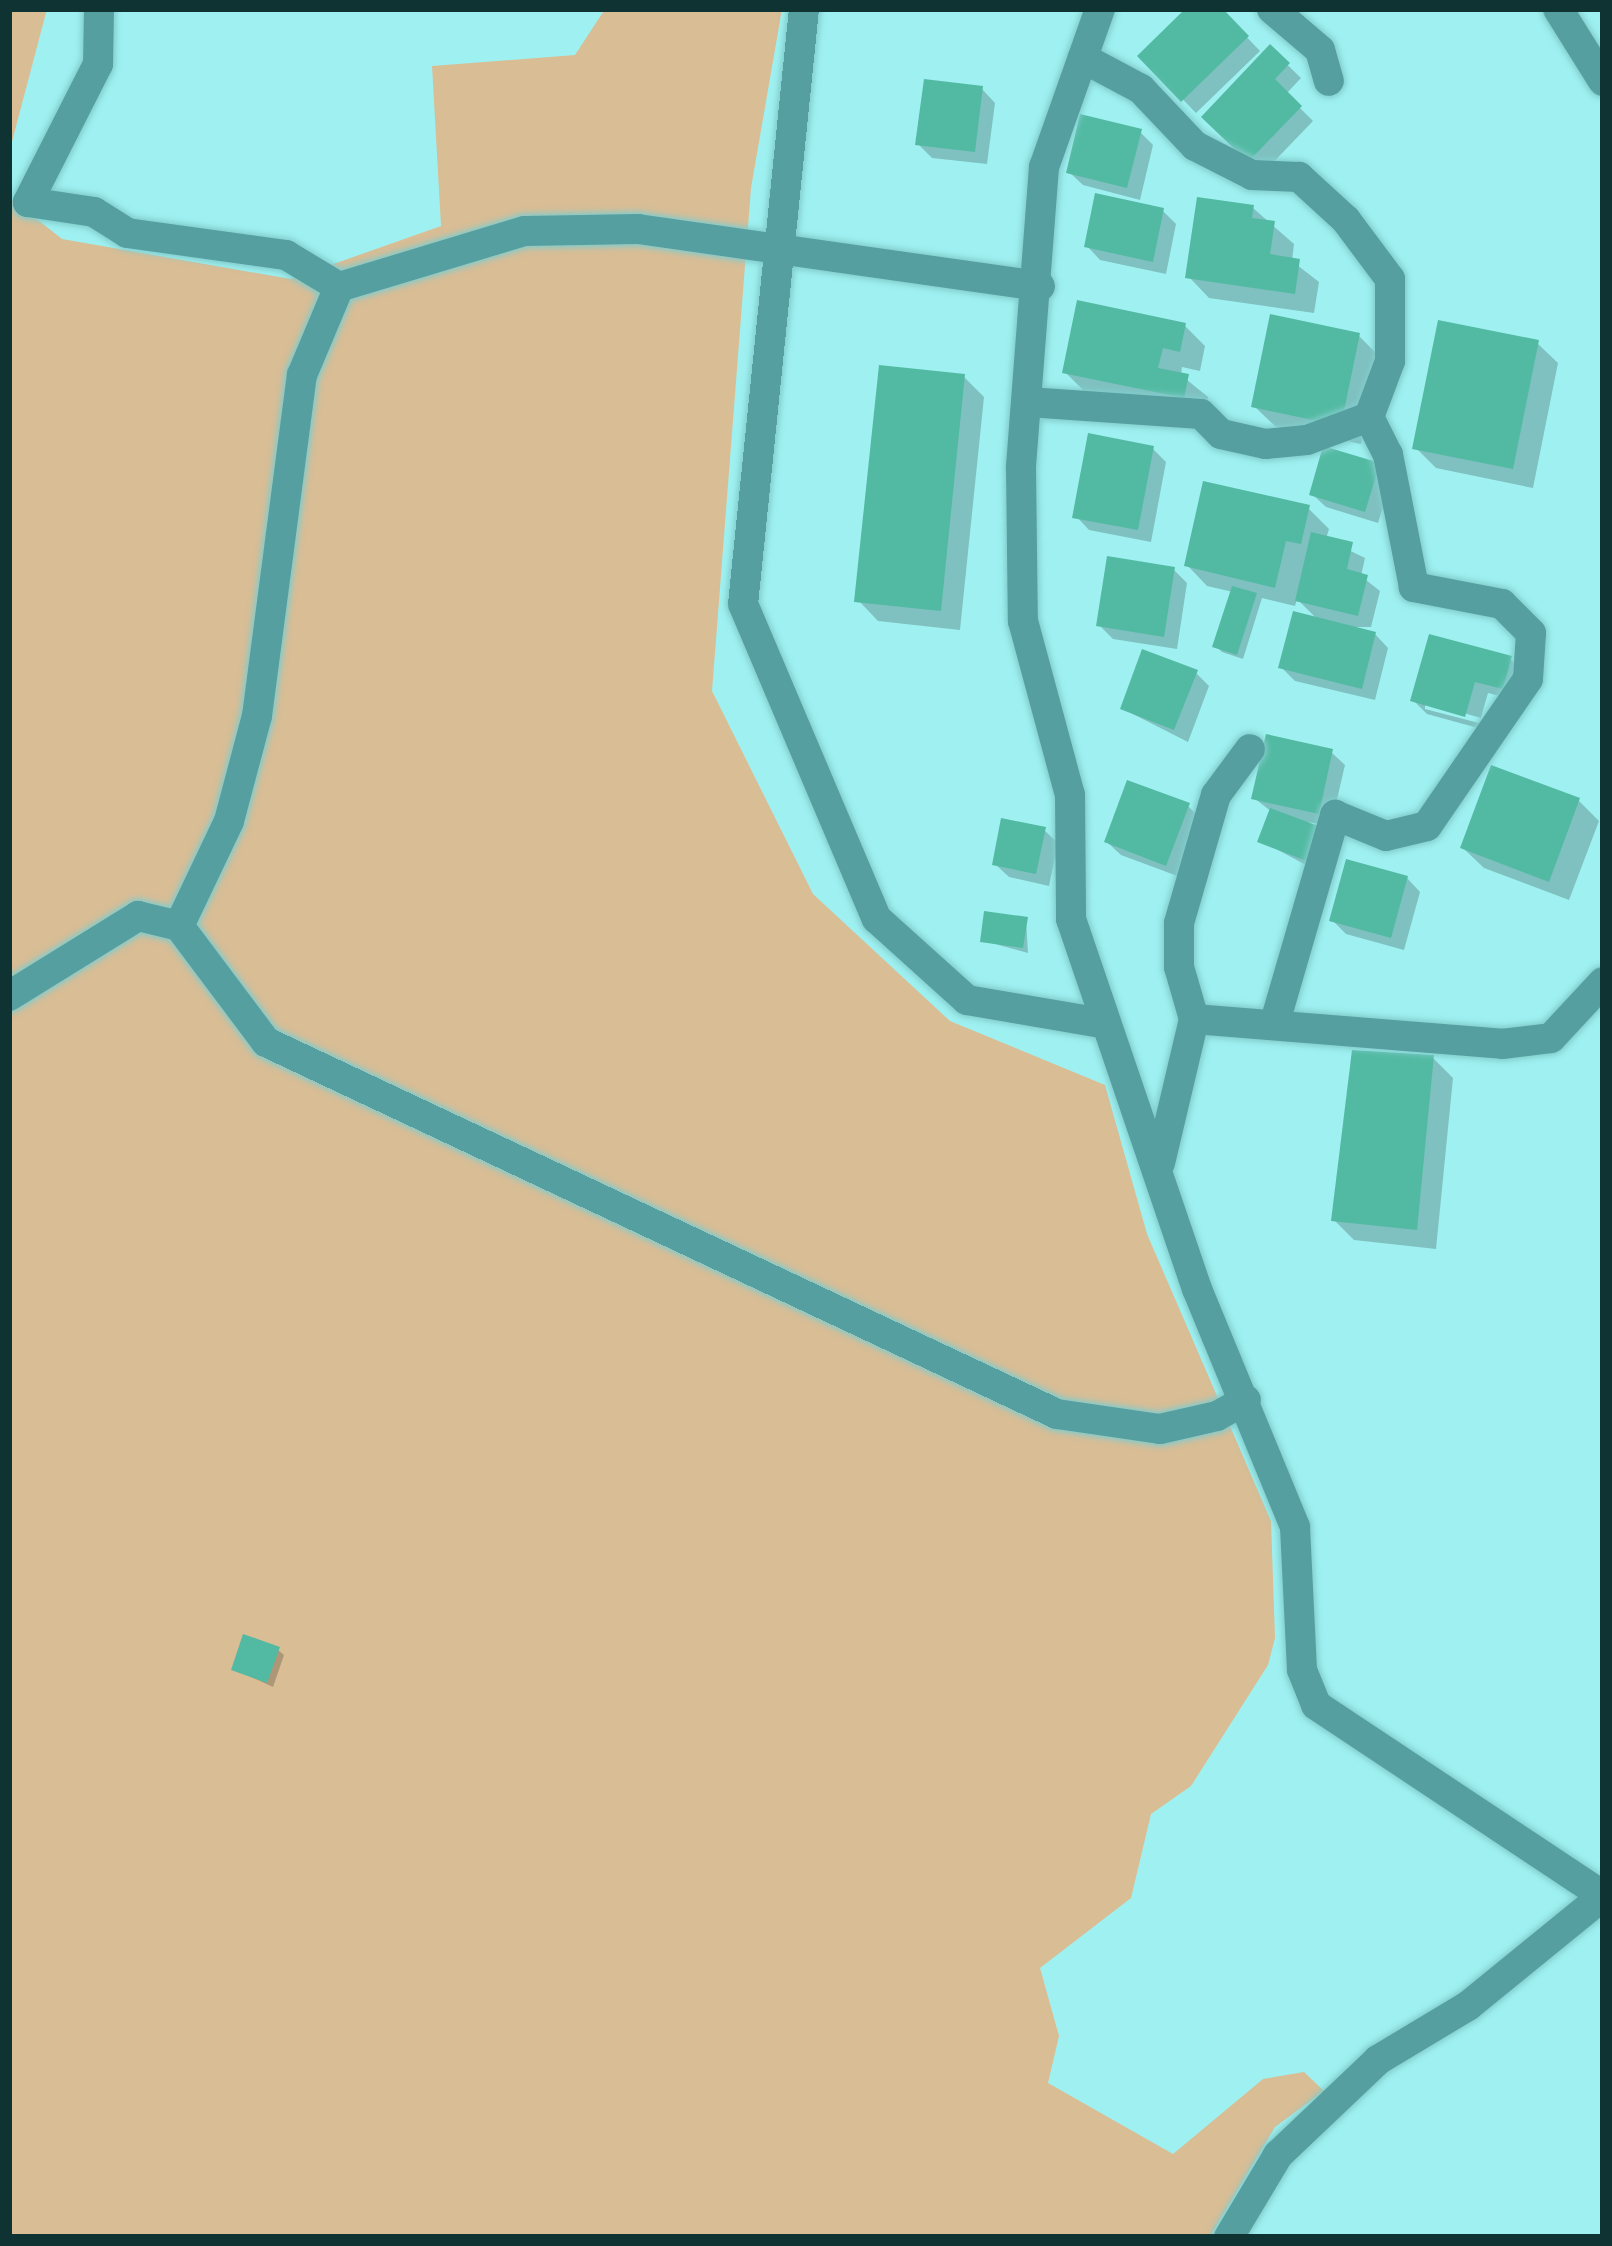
<!DOCTYPE html>
<html>
<head>
<meta charset="utf-8">
<style>
  body { margin:0 }
  #map { position:relative; width:1612px; height:2246px; overflow:hidden; background:#9ff1f1; font-family:Arial,sans-serif }
  div>[style] { position:absolute }
  [style*='--x'] { left:calc(var(--x)*1px); top:calc(var(--y)*1px); width:calc(var(--w)*1px); rotate:calc(var(--a)*1deg) }
  .green>* { inset:0; background:#d9bd95 }
  .shadow>* { inset:0; background:#0003 }
  .building>* { inset:0; background:#52baa2 }
  .roads { filter:drop-shadow(0 0 3px #82cbcb) drop-shadow(0 0 3px #82cbcb) }
  .minor>* { height:30px; margin:-15px; padding:0 15px; transform-origin:15px; border-radius:15px; background:#569fa0 }
  span { translate:-50% -50%; white-space:nowrap; text-align:center; line-height:1.15; -webkit-text-stroke:9px #acffff; paint-order:stroke }
  .frame { position:absolute; inset:0; border:12px solid #0f3333; pointer-events:none }
</style>
</head>
<body>
<div id="map">
  <div class="green">
    <i style="clip-path:polygon(9px 9px,47px 9px,9px 153px)"></i>
    <i style="clip-path:polygon(605px 9px,782px 9px,751px 188px,712px 691px,813px 894px,950px 1021px,1105px 1085px,1147px 1234px,1271px 1521px,1275px 1638px,1268px 1665px,1191px 1786px,1151px 1814px,1131px 1898px,1040px 1968px,1059px 2036px,1048px 2083px,1173px 2154px,1263px 2079px,1304px 2072px,1324px 2091px,1275px 2127px,1210px 2237px,9px 2237px,9px 197px,62px 239px,291px 279px,441px 226px,432px 66px,575px 55px)"></i>
  </div>
  <div class="shadow">
    <i style="clip-path:polygon(1189px 9px,1220px 9px,1260px 51px,1196px 113px,1141px 56px)"></i>
    <i style="clip-path:polygon(1270px 48px,1301px 78px,1286px 94px,1313px 121px,1263px 173px,1205px 117px)"></i>
    <i style="clip-path:polygon(982px 89px,995px 103px,987px 164px,932px 158px,918px 144px)"></i>
    <i style="clip-path:polygon(1140px 132px,1153px 145px,1140px 200px,1083px 185px,1069px 172px)"></i>
    <i style="clip-path:polygon(1253px 208px,1294px 244px,1292px 261px,1319px 282px,1314px 313px,1209px 298px,1189px 277px)"></i>
    <i style="clip-path:polygon(1163px 211px,1176px 224px,1166px 274px,1100px 260px,1087px 246px)"></i>
    <i style="clip-path:polygon(1185px 326px,1205px 346px,1200px 371px,1182px 367px,1181px 375px,1208px 397px,1204px 417px,1085px 392px,1065px 372px)"></i>
    <i style="clip-path:polygon(1358px 335px,1379px 356px,1361px 444px,1275px 426px,1254px 406px)"></i>
    <i style="clip-path:polygon(1537px 343px,1558px 363px,1533px 488px,1436px 468px,1416px 448px)"></i>
    <i style="clip-path:polygon(964px 377px,984px 397px,960px 630px,878px 621px,858px 600px)"></i>
    <i style="clip-path:polygon(1152px 448px,1166px 462px,1151px 542px,1089px 530px,1076px 516px)"></i>
    <i style="clip-path:polygon(1325px 449px,1392px 479px,1378px 523px,1326px 507px,1312px 494px)"></i>
    <i style="clip-path:polygon(1308px 508px,1329px 529px,1326px 539px,1365px 558px,1361px 576px,1380px 591px,1371px 627px,1347px 627px,1375px 634px,1388px 648px,1375px 700px,1295px 681px,1282px 668px,1318px 620px,1297px 599px,1295px 606px,1262px 598px,1243px 659px,1222px 652px,1216px 646px,1233px 592px,1207px 586px,1187px 565px)"></i>
    <i style="clip-path:polygon(1174px 570px,1187px 583px,1177px 649px,1113px 639px,1099px 625px)"></i>
    <i style="clip-path:polygon(evenodd,1510px 659px,1524px 672px,1516px 700px,1488px 693px,1478px 728px,1427px 714px,1414px 701px,1510px 659px,1425px 702px,1481px 718px,1479px 723px,1425px 709px,1425px 702px)"></i>
    <i style="clip-path:polygon(1196px 673px,1209px 686px,1188px 742px,1123px 709px)"></i>
    <i style="clip-path:polygon(1331px 752px,1345px 765px,1331px 825px,1296px 821px,1321px 873px,1261px 841px,1272px 812px,1254px 798px)"></i>
    <i style="clip-path:polygon(1578px 800px,1599px 821px,1569px 900px,1484px 868px,1463px 848px)"></i>
    <i style="clip-path:polygon(1188px 806px,1201px 819px,1180px 877px,1121px 855px,1107px 842px)"></i>
    <i style="clip-path:polygon(1044px 830px,1058px 843px,1049px 886px,1009px 877px,995px 864px)"></i>
    <i style="clip-path:polygon(1407px 878px,1420px 892px,1404px 950px,1346px 934px,1332px 920px)"></i>
    <i style="clip-path:polygon(1026px 920px,1028px 953px,984px 941px)"></i>
    <i style="clip-path:polygon(1433px 1058px,1453px 1078px,1436px 1249px,1354px 1240px,1334px 1220px)"></i>
    <i style="clip-path:polygon(278px 1650px,284px 1655px,273px 1687px,234px 1669px)"></i>
  </div>
  <div class="building">
    <i style="clip-path:polygon(1185px 9px,1223px 9px,1249px 36px,1181px 102px,1137px 56px)"></i>
    <i style="clip-path:polygon(1270px 44px,1290px 63px,1275px 79px,1302px 106px,1248px 162px,1201px 117px)"></i>
    <i style="clip-path:polygon(924px 79px,983px 86px,975px 152px,915px 145px)"></i>
    <i style="clip-path:polygon(1080px 114px,1142px 129px,1127px 188px,1066px 173px)"></i>
    <i style="clip-path:polygon(1095px 193px,1164px 208px,1153px 262px,1084px 247px)"></i>
    <i style="clip-path:polygon(1197px 197px,1254px 205px,1252px 218px,1275px 221px,1270px 254px,1300px 259px,1295px 294px,1185px 278px)"></i>
    <i style="clip-path:polygon(1077px 300px,1186px 323px,1180px 352px,1163px 348px,1158px 368px,1189px 374px,1184px 398px,1062px 373px)"></i>
    <i style="clip-path:polygon(1270px 314px,1360px 333px,1341px 426px,1251px 407px)"></i>
    <i style="clip-path:polygon(1438px 320px,1539px 340px,1513px 469px,1412px 449px)"></i>
    <i style="clip-path:polygon(879px 365px,965px 374px,941px 611px,854px 602px)"></i>
    <i style="clip-path:polygon(1088px 433px,1154px 446px,1138px 530px,1072px 518px)"></i>
    <i style="clip-path:polygon(1323px 446px,1380px 463px,1365px 512px,1309px 495px)"></i>
    <i style="clip-path:polygon(1203px 481px,1310px 505px,1301px 544px,1286px 541px,1275px 588px,1184px 566px)"></i>
    <i style="clip-path:polygon(1311px 532px,1353px 542px,1347px 569px,1368px 575px,1358px 616px,1295px 601px)"></i>
    <i style="clip-path:polygon(1107px 556px,1175px 567px,1164px 637px,1096px 626px)"></i>
    <i style="clip-path:polygon(1232px 586px,1257px 593px,1237px 655px,1212px 647px)"></i>
    <i style="clip-path:polygon(1293px 611px,1376px 632px,1362px 689px,1278px 668px)"></i>
    <i style="clip-path:polygon(1429px 634px,1512px 656px,1503px 689px,1475px 682px,1465px 717px,1410px 701px)"></i>
    <i style="clip-path:polygon(1142px 649px,1198px 670px,1174px 730px,1120px 709px)"></i>
    <i style="clip-path:polygon(1266px 734px,1333px 749px,1319px 814px,1251px 799px)"></i>
    <i style="clip-path:polygon(1491px 765px,1580px 798px,1549px 882px,1460px 848px)"></i>
    <i style="clip-path:polygon(1127px 780px,1190px 803px,1166px 866px,1104px 842px)"></i>
    <i style="clip-path:polygon(1270px 808px,1321px 827px,1307px 861px,1257px 842px)"></i>
    <i style="clip-path:polygon(1001px 818px,1046px 827px,1036px 874px,992px 865px)"></i>
    <i style="clip-path:polygon(1346px 859px,1408px 876px,1391px 938px,1329px 921px)"></i>
    <i style="clip-path:polygon(984px 911px,1028px 917px,1023px 948px,980px 942px)"></i>
    <i style="clip-path:polygon(1352px 1050px,1434px 1055px,1417px 1230px,1331px 1221px)"></i>
    <i style="clip-path:polygon(243px 1634px,280px 1647px,267px 1683px,231px 1670px)"></i>
  </div>
  <div class="roads">
    <div class="minor">
      <i style="--x:99;--y:9;--w:55;--a:91"></i>
      <i style="--x:98;--y:64;--w:155;--a:116.9"></i>
      <i style="--x:28;--y:202;--w:67;--a:8.6"></i>
      <i style="--x:94;--y:212;--w:39;--a:32"></i>
      <i style="--x:127;--y:233;--w:161;--a:7.9"></i>
      <i style="--x:286;--y:255;--w:62;--a:31.1"></i>
      <i style="--x:804;--y:9;--w:598;--a:95.85"></i>
      <i style="--x:743;--y:604;--w:342;--a:67"></i>
      <i style="--x:877;--y:919;--w:121;--a:42"></i>
      <i style="--x:967;--y:1000;--w:137;--a:9.7"></i>
      <i style="--x:1100;--y:9;--w:168;--a:109.5"></i>
      <i style="--x:1044;--y:167;--w:302;--a:94.4"></i>
      <i style="--x:1021;--y:468;--w:153;--a:89.3"></i>
      <i style="--x:1023;--y:621;--w:180;--a:74.9"></i>
      <i style="--x:1070;--y:795;--w:124;--a:89.5"></i>
      <i style="--x:1071;--y:919;--w:391;--a:71.2"></i>
      <i style="--x:1197;--y:1289;--w:257;--a:67.6"></i>
      <i style="--x:1295;--y:1527;--w:143;--a:87.2"></i>
      <i style="--x:1302;--y:1670;--w:38;--a:68"></i>
      <i style="--x:1316;--y:1705;--w:345;--a:33.6"></i>
      <i style="--x:1272;--y:9;--w:63;--a:40.5"></i>
      <i style="--x:1320;--y:50;--w:32;--a:74"></i>
      <i style="--x:1558;--y:9;--w:85;--a:58"></i>
      <i style="--x:1028;--y:402;--w:173;--a:4"></i>
      <i style="--x:1201;--y:414;--w:28;--a:45"></i>
      <i style="--x:1221;--y:434;--w:45;--a:12.8"></i>
      <i style="--x:1265;--y:444;--w:42;--a:-5.4"></i>
      <i style="--x:1307;--y:440;--w:66;--a:-20.4"></i>
      <i style="--x:1369;--y:417;--w:60;--a:-69.4"></i>
      <i style="--x:1390;--y:361;--w:82;--a:-90"></i>
      <i style="--x:1390;--y:279;--w:74;--a:-126.7"></i>
      <i style="--x:1346;--y:220;--w:64;--a:-137.5"></i>
      <i style="--x:1299;--y:177;--w:47;--a:-177.6"></i>
      <i style="--x:1252;--y:175;--w:64;--a:-153"></i>
      <i style="--x:1195;--y:146;--w:79;--a:-133.5"></i>
      <i style="--x:1141;--y:89;--w:66;--a:-151.9"></i>
      <i style="--x:179;--y:926;--w:116;--a:-64.5"></i>
      <i style="--x:229;--y:821;--w:109;--a:-75.1"></i>
      <i style="--x:257;--y:716;--w:344;--a:-82.5"></i>
      <i style="--x:302;--y:375;--w:95;--a:-67.2"></i>
      <i style="--x:339;--y:287;--w:194;--a:-16.8"></i>
      <i style="--x:525;--y:231;--w:113;--a:-1"></i>
      <i style="--x:638;--y:229;--w:406;--a:8.1"></i>
      <i style="--x:9;--y:996;--w:152;--a:-31.8"></i>
      <i style="--x:138;--y:916;--w:42;--a:13.7"></i>
      <i style="--x:179;--y:926;--w:145;--a:53.1"></i>
      <i style="--x:266;--y:1042;--w:874;--a:25.19"></i>
      <i style="--x:1057;--y:1414;--w:104;--a:8.3"></i>
      <i style="--x:1160;--y:1429;--w:58;--a:-12.8"></i>
      <i style="--x:1217;--y:1416;--w:33;--a:-29"></i>
      <i style="--x:1194;--y:1019;--w:54;--a:-106.1"></i>
      <i style="--x:1179;--y:967;--w:44;--a:-90"></i>
      <i style="--x:1179;--y:923;--w:133;--a:-73.9"></i>
      <i style="--x:1216;--y:795;--w:57;--a:-53.5"></i>
      <i style="--x:1275;--y:1022;--w:216;--a:-73.8"></i>
      <i style="--x:1335;--y:815;--w:55;--a:22.4"></i>
      <i style="--x:1386;--y:836;--w:42;--a:-13.7"></i>
      <i style="--x:1427;--y:826;--w:178;--a:-55.5"></i>
      <i style="--x:1528;--y:679;--w:46;--a:-86.3"></i>
      <i style="--x:1531;--y:633;--w:41;--a:-135"></i>
      <i style="--x:1502;--y:604;--w:90;--a:-169.1"></i>
      <i style="--x:1414;--y:587;--w:135;--a:-101.1"></i>
      <i style="--x:1388;--y:455;--w:42;--a:-116.6"></i>
      <i style="--x:1160;--y:1163;--w:148;--a:-76.7"></i>
      <i style="--x:1194;--y:1019;--w:309;--a:4.6"></i>
      <i style="--x:1502;--y:1044;--w:49;--a:-7"></i>
      <i style="--x:1551;--y:1038;--w:76;--a:-47.1"></i>
      <i style="--x:1229;--y:2237;--w:96;--a:-59.1"></i>
      <i style="--x:1278;--y:2155;--w:138;--a:-43.5"></i>
      <i style="--x:1378;--y:2060;--w:105;--a:-31"></i>
      <i style="--x:1468;--y:2006;--w:174;--a:-39.2"></i>
    </div>
  </div>
  <div class="frame"></div>
</div>
</body>
</html>
